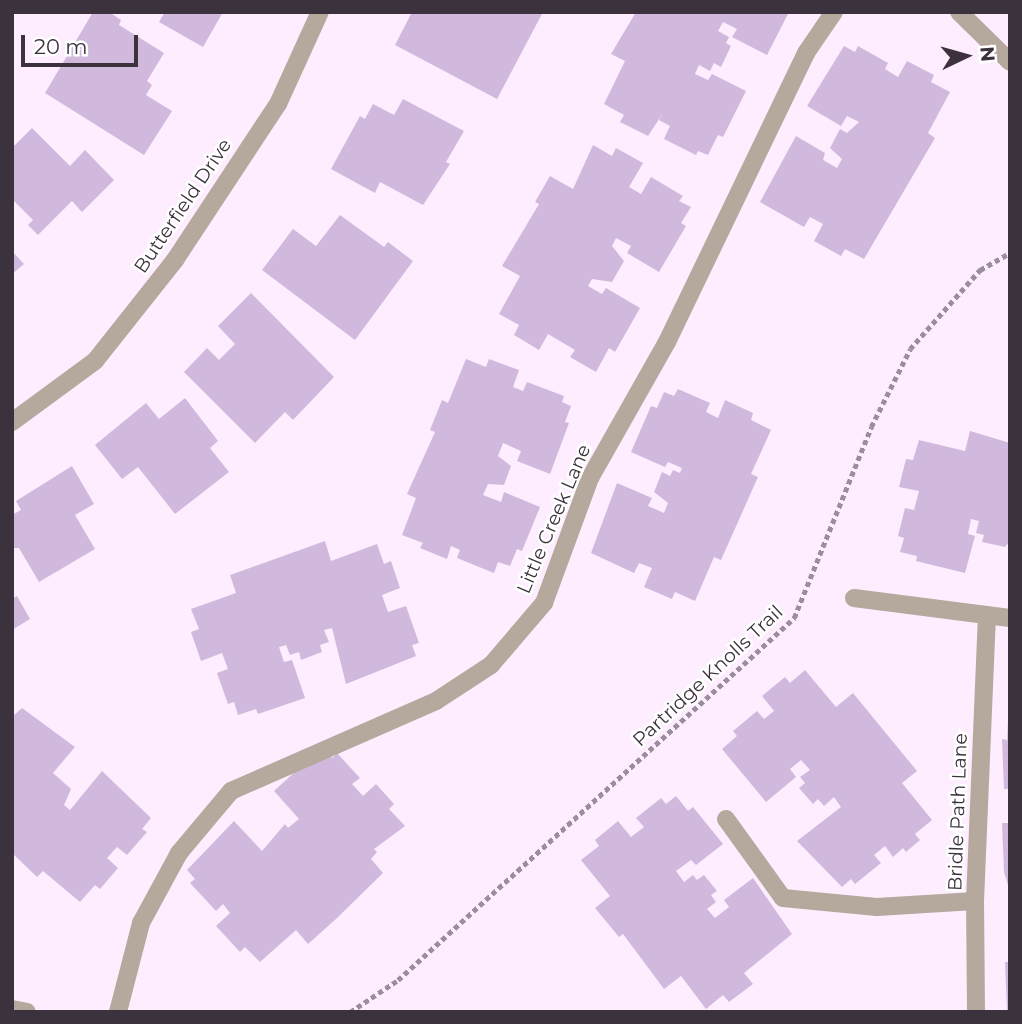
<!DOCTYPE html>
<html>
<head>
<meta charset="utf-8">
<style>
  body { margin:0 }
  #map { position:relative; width:1022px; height:1024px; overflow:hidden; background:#fdedfe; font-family:Montserrat,sans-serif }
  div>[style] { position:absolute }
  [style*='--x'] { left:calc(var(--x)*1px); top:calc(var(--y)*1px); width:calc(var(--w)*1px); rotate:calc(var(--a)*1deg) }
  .building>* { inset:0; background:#d1b9dd }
  .path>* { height:4.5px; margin-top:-2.25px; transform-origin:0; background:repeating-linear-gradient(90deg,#9b8e9c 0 5px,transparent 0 8.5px) }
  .minor>* { height:18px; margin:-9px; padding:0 9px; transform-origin:9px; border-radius:9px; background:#b5a89d }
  span { translate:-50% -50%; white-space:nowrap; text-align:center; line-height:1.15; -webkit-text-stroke:5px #fff; paint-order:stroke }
  .street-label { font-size:19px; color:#3c323d }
  .frame { position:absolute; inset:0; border:14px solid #3c323d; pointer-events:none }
  .north { position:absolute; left:931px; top:21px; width:70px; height:70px; -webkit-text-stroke:5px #fff; paint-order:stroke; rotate:85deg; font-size:19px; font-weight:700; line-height:28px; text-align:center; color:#3c323d }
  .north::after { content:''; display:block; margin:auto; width:24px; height:32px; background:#3c323d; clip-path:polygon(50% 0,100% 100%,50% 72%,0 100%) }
  .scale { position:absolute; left:21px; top:35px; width:117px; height:32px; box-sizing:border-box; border:4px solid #3c323d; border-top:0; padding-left:9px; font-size:21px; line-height:24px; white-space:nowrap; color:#3c323d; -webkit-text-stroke:5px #fff; paint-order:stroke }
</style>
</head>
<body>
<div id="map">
  <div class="building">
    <i style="clip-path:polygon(93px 12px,109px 12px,121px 20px,119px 25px,164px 53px,147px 81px,152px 85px,146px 95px,172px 111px,144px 155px,45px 93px)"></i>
    <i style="clip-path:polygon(165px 12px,223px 12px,203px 47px,159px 22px)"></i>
    <i style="clip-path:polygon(412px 12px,445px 13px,543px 12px,497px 99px,395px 45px)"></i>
    <i style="clip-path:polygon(636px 12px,789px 12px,767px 55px,732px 37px,737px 29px,723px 22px,718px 31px,729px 37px,726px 43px,731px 46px,721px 67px,714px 63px,710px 71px,699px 65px,695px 74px,708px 80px,712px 74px,746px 91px,723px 137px,718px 135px,708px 155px,698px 151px,696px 155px,664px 139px,670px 126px,659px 120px,663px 113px,648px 136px,620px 122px,624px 115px,604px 104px,625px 61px,611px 54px)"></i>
    <i style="clip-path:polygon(844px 46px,855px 52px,858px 46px,888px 63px,885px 69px,898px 77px,907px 61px,934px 75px,931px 82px,950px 92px,928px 133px,935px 138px,864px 259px,845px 249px,841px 256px,814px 241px,823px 224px,810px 217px,804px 227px,760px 202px,796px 136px,825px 153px,823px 160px,837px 168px,842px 159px,830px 148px,840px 129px,847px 133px,859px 122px,847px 116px,841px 126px,807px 106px)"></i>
    <i style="clip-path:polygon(403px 99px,464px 131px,446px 162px,450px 164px,423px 205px,380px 182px,375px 193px,331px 169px,360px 116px,365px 119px,373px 104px,394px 115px)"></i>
    <i style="clip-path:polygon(32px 128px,70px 166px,85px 150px,114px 180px,82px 212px,72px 201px,38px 235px,28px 225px,33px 220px,12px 199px,12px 148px)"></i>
    <i style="clip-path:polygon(593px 145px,612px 156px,616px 148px,643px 163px,629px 187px,641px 194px,651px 177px,683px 196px,679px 201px,691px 207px,681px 223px,686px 226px,659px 272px,627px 253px,631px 246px,616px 238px,612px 246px,624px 261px,612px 282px,592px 279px,588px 286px,602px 294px,606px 288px,640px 308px,615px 352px,609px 348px,596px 372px,570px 357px,575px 350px,548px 334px,539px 350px,514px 335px,519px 325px,499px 314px,520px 276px,502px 266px,539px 204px,535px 202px,550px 176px,573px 189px)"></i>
    <i style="clip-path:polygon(340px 215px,384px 247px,388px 242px,413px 261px,355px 340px,262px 270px,293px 229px,316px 246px)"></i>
    <i style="clip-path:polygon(12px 251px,24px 264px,12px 274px)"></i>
    <i style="clip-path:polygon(251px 293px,334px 377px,293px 420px,285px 412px,255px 443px,184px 372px,207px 348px,219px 360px,235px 344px,218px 326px)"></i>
    <i style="clip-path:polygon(466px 359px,486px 367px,489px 359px,519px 370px,513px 387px,523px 391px,527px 382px,564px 396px,562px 402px,571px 406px,565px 422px,569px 423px,550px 474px,517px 461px,521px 451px,503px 443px,498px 456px,511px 466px,504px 485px,488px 484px,483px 495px,501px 502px,504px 492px,540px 507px,522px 551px,517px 549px,510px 566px,498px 562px,494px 573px,457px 558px,460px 550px,451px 546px,447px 559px,420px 548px,423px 543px,402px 535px,416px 498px,407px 494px,435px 432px,430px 430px,442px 400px,448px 403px)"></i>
    <i style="clip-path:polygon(678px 389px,710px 403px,706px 412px,718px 418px,725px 400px,753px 413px,751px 420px,771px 430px,751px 474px,758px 477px,721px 560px,714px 557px,695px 601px,675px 592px,672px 599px,644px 587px,652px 568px,639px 563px,634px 573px,591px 553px,617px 483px,652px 498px,648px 506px,664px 513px,668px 503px,654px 492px,662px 472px,670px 476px,673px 470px,680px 473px,682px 468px,668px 462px,665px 467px,631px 452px,651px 406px,657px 408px,664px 392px,674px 396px)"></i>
    <i style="clip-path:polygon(185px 398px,218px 441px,210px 448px,229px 472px,175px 514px,138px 467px,122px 479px,95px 445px,146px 403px,159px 419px)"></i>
    <i style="clip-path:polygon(970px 431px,1010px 443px,1010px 541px,1005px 547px,982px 542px,984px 535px,976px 533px,979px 521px,971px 519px,968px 534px,975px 536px,965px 573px,916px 561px,917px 556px,900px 552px,904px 538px,898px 536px,905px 508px,914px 510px,919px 491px,899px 487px,906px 459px,913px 460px,919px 440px,965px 451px)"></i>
    <i style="clip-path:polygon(72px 466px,94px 504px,75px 515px,95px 549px,39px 582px,19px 548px,12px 548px,12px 515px,21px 510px,16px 501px)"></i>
    <i style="clip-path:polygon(325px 541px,331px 561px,377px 544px,384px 564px,391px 561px,400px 588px,382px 595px,388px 612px,406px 606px,419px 643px,412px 645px,416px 656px,346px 684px,332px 628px,324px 630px,329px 642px,320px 645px,322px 652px,301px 660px,299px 652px,290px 655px,286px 645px,279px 647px,284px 662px,292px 660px,305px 698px,258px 714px,256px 709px,238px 715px,234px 702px,228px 704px,217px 673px,228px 669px,222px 653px,201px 661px,191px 632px,199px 629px,191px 609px,236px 593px,230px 575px)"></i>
    <i style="clip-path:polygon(17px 596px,30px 619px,12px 630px,12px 599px)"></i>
    <i style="clip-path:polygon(805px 670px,836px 707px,853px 693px,917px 771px,902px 783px,932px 820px,915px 834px,920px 840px,906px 852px,903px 848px,893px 857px,885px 846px,874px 855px,881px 863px,855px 884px,851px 879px,842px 887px,797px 841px,841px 807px,834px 797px,824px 806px,818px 799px,813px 804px,799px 788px,805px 783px,800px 777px,810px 770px,801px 760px,790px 769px,796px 777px,766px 802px,722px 749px,737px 736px,733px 731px,757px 711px,764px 719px,774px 711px,762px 696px,785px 677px,790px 683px)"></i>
    <i style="clip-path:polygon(22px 708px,75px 747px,53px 773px,71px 789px,64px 805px,70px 810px,102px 771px,151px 818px,142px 829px,147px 832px,127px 855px,117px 847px,107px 858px,118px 868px,100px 889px,95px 885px,80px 902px,43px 871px,37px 877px,12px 853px,12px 717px)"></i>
    <i style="clip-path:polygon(1007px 720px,1010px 789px,1004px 789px,1002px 739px,1007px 740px)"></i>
    <i style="clip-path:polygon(327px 752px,332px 758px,337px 753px,360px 778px,352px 784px,363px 796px,376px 784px,394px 804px,389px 809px,405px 826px,374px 849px,377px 852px,371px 859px,383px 873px,336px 919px,308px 944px,296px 930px,260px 962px,245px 947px,240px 952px,216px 926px,230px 913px,223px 904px,216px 911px,190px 883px,195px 879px,187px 870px,234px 821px,262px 851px,285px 824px,288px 828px,299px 819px,274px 791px,309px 759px)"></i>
    <i style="clip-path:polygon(676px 796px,688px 811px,693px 807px,723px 844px,696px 865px,691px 860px,676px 871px,684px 882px,693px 875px,697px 880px,704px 875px,717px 891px,711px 895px,716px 902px,707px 909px,715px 918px,729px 907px,724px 900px,753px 878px,792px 934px,744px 973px,753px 984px,729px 1002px,723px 995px,706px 1009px,681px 976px,664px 989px,623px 934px,619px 937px,595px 908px,610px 896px,581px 860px,599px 846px,595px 840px,618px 821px,631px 837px,644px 827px,636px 818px,661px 798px,666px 804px)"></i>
    <i style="clip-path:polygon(1002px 823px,1010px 823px,1010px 892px,1004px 872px)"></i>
    <i style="clip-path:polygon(1005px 962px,1010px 962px,1010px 1011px,1007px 1011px)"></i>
  </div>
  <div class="path">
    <i style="--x:350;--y:1012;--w:58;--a:-33.7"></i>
    <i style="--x:398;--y:980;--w:537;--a:-42.43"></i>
    <i style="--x:794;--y:618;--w:206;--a:-68"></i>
    <i style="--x:871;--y:427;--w:87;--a:-63.4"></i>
    <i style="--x:910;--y:349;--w:106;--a:-48.5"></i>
    <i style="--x:980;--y:270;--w:34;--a:-30"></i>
  </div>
  <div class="minor">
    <i style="--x:959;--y:12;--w:71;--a:44.4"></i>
    <i style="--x:12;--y:422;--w:103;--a:-36.3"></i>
    <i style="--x:95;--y:361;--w:129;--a:-51.6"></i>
    <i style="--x:175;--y:260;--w:187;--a:-56.6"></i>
    <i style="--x:278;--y:104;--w:101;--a:-65.5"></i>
    <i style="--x:854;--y:598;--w:157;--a:7.3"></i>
    <i style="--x:726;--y:819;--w:97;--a:54.2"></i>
    <i style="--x:783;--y:898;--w:94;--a:5.5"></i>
    <i style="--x:877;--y:907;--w:98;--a:-3.5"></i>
    <i style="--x:12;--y:1009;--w:15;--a:11"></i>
    <i style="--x:118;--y:1012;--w:92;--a:-75.5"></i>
    <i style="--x:141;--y:923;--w:80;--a:-61.5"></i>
    <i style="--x:179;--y:853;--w:81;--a:-50"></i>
    <i style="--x:231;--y:791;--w:224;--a:-23.7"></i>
    <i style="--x:436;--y:701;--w:66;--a:-33.2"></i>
    <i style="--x:491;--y:665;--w:82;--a:-49.5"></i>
    <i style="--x:544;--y:603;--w:133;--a:-69.8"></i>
    <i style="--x:590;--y:478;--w:156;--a:-60.5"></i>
    <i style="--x:667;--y:342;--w:321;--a:-64.3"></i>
    <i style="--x:806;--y:53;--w:50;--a:-55.7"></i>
    <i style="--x:976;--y:1012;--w:111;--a:-90.5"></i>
    <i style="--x:975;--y:901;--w:286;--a:-87.6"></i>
  </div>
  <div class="street-label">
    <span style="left:183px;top:206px;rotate:-56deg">Butterfield Drive</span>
    <span style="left:554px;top:519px;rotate:-67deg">Little Creek Lane</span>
    <span style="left:708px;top:676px;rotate:-43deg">Partridge Knolls Trail</span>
    <span style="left:958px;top:812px;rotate:-88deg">Bridle Path Lane</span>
  </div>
  <div class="frame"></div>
  <div class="north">N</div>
  <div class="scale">20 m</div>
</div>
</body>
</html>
